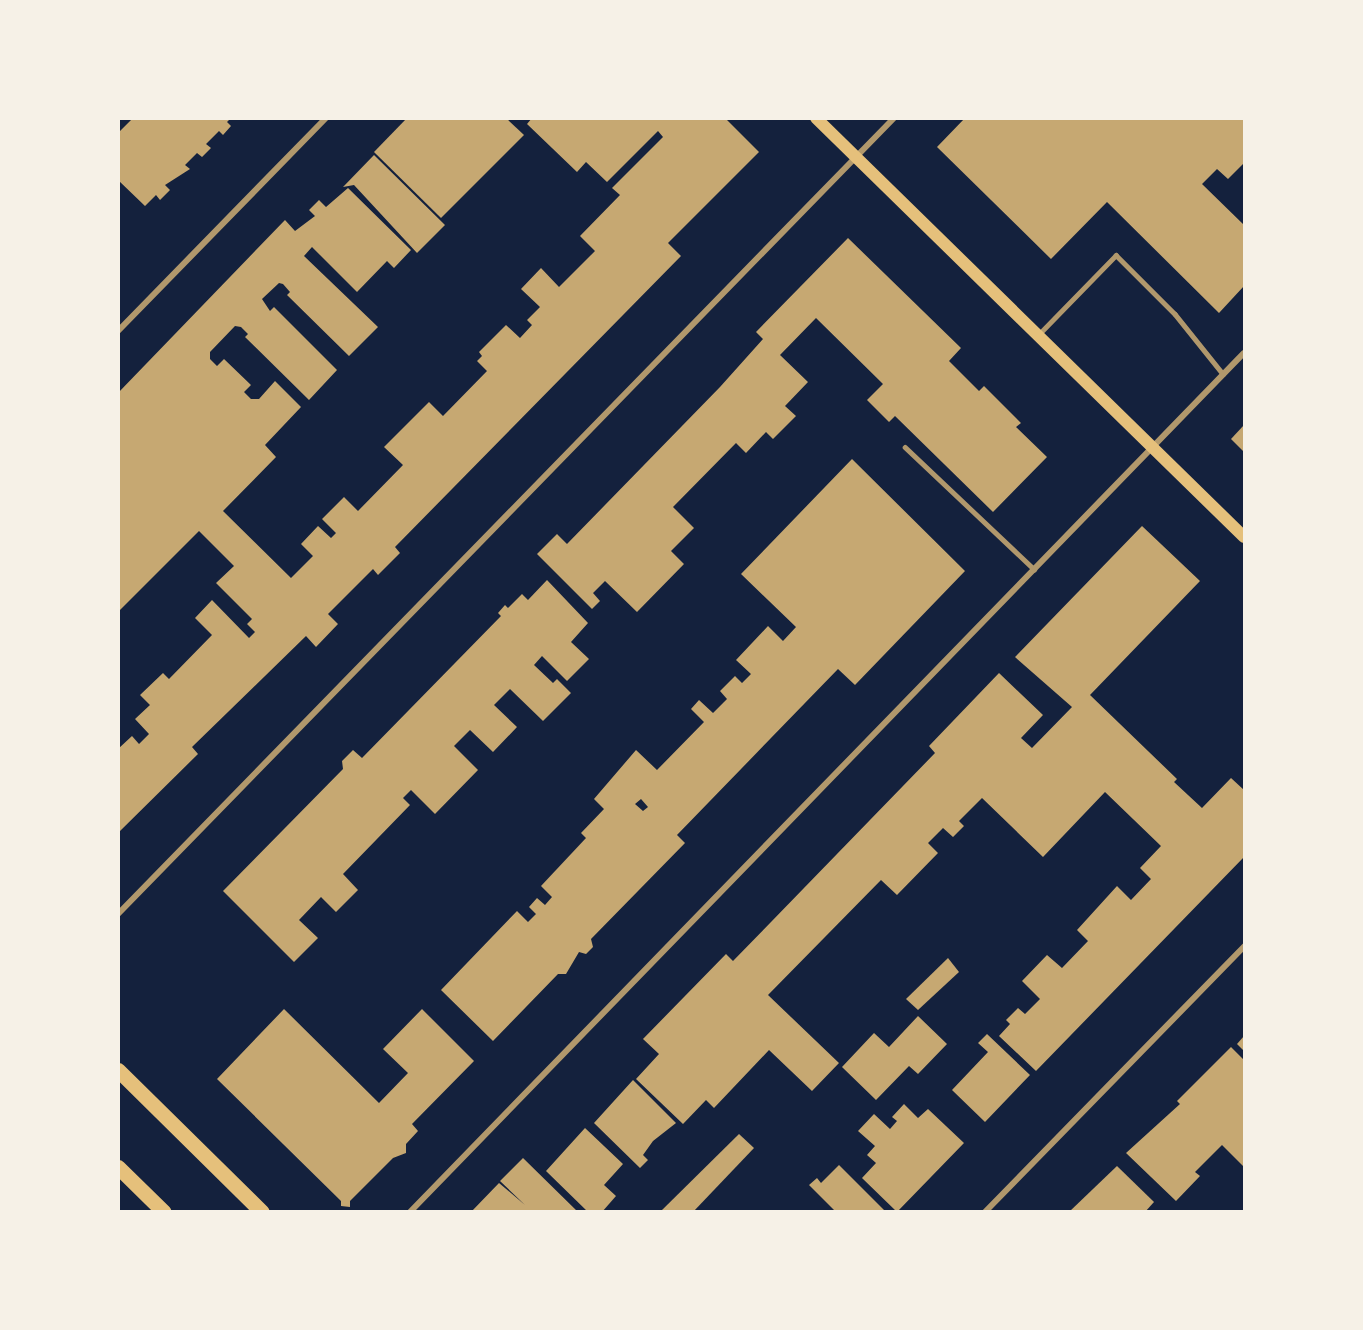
<!DOCTYPE html>
<html>
<head>
<meta charset="utf-8">
<style>
  body { margin:0 }
  #map { position:relative; width:1363px; height:1330px; overflow:hidden; background:#14213d; font-family:"Source Serif 4",serif }
  div>[style] { position:absolute }
  [style*='--x'] { left:calc(var(--x)*1px); top:calc(var(--y)*1px); width:calc(var(--w)*1px); rotate:calc(var(--a)*1deg) }
  .building>* { inset:0; background:#c6a872 }
  .service>* { height:4.5px; margin:-2.25px; padding:0 2.25px; transform-origin:2.25px; border-radius:2.25px; background:#b1986c }
  .minor>* { height:6px; margin:-3px; padding:0 3px; transform-origin:3px; border-radius:3px; background:#b1986c }
  .secondary>* { height:12px; margin:-6px; padding:0 6px; transform-origin:6px; border-radius:6px; background:#e5c07b }
  .primary>* { height:15px; margin:-7.5px; padding:0 7.5px; transform-origin:7.5px; border-radius:7.5px; background:#e5c07b }
  span { translate:-50% -50%; white-space:nowrap; text-align:center; line-height:1.15; -webkit-text-stroke:5px #f6f1e7; paint-order:stroke }
  .frame { position:absolute; inset:0; border:120px solid #f6f1e7; pointer-events:none }
</style>
</head>
<body>
<div id="map">
  <div class="building">
    <i style="clip-path:polygon(133px 118px,231px 118px,227px 122px,231px 126px,223px 135px,219px 131px,206px 144px,211px 148px,202px 157px,197px 153px,185px 165px,190px 169px,165px 185px,170px 190px,160px 200px,156px 195px,145px 206px,118px 180px,118px 133px)"></i>
    <i style="clip-path:polygon(407px 118px,506px 118px,524px 135px,441px 218px,374px 152px)"></i>
    <i style="clip-path:polygon(532px 118px,725px 118px,759px 152px,668px 243px,681px 256px,395px 547px,400px 553px,378px 575px,373px 569px,328px 614px,338px 624px,316px 647px,306px 636px,192px 747px,198px 754px,118px 833px,118px 749px,132px 736px,139px 744px,149px 734px,135px 719px,150px 705px,140px 695px,163px 673px,169px 679px,212px 635px,195px 618px,212px 600px,249px 638px,255px 632px,247px 624px,252px 619px,216px 583px,234px 566px,199px 531px,118px 612px,118px 393px,285px 220px,295px 231px,315px 216px,309px 210px,319px 200px,326px 207px,348px 188px,411px 250px,394px 268px,387px 261px,357px 292px,312px 247px,304px 256px,378px 327px,349px 356px,287px 295px,290px 292px,283px 284px,279px 283px,262px 299px,270px 311px,274px 307px,337px 370px,309px 400px,245px 337px,248px 334px,241px 327px,235px 326px,210px 352px,210px 359px,217px 366px,224px 359px,251px 385px,244px 392px,251px 399px,259px 399px,275px 381px,301px 407px,265px 445px,276px 457px,223px 511px,291px 578px,313px 556px,301px 544px,318px 526px,331px 538px,336px 533px,322px 519px,344px 497px,358px 511px,403px 465px,384px 447px,429px 402px,443px 416px,487px 371px,477px 361px,482px 356px,479px 352px,506px 325px,520px 338px,532px 325px,527px 320px,540px 307px,521px 289px,541px 268px,559px 287px,595px 251px,580px 236px,620px 195px,612px 188px,663px 137px,658px 131px,607px 182px,586px 162px,577px 172px,527px 124px)"></i>
    <i style="clip-path:polygon(965px 118px,1244px 118px,1244px 163px,1228px 179px,1217px 169px,1202px 184px,1244px 225px,1244px 286px,1219px 313px,1107px 202px,1051px 259px,937px 147px)"></i>
    <i style="clip-path:polygon(374px 155px,445px 225px,417px 253px,354px 185px,343px 187px)"></i>
    <i style="clip-path:polygon(848px 238px,961px 348px,949px 361px,979px 391px,984px 386px,1021px 423px,1016px 427px,1047px 457px,993px 512px,895px 416px,889px 422px,867px 400px,883px 384px,816px 318px,780px 355px,808px 382px,785px 406px,796px 416px,773px 439px,766px 432px,746px 453px,736px 443px,673px 507px,694px 528px,671px 551px,684px 564px,637px 612px,605px 581px,593px 593px,600px 601px,592px 609px,537px 554px,557px 534px,567px 544px,720px 387px,763px 339px,756px 332px)"></i>
    <i style="clip-path:polygon(1244px 425px,1244px 452px,1231px 439px)"></i>
    <i style="clip-path:polygon(evenodd,852px 459px,965px 571px,855px 685px,838px 669px,677px 835px,685px 843px,591px 939px,593px 947px,586px 954px,579px 952px,566px 974px,558px 974px,493px 1041px,441px 990px,517px 911px,528px 922px,536px 914px,529px 907px,537px 898px,545px 905px,552px 897px,541px 886px,586px 838px,581px 833px,604px 809px,594px 799px,636px 750px,657px 770px,704px 722px,691px 709px,699px 700px,713px 713px,727px 699px,720px 691px,735px 676px,742px 683px,751px 674px,736px 660px,768px 626px,783px 641px,796px 627px,741px 574px,852px 459px,641px 799px,648px 807px,643px 811px,635px 804px,641px 799px)"></i>
    <i style="clip-path:polygon(1142px 526px,1200px 581px,1090px 695px,1177px 779px,1174px 782px,1202px 808px,1231px 778px,1244px 790px,1244px 857px,1036px 1071px,999px 1036px,1010px 1024px,1006px 1020px,1018px 1008px,1025px 1014px,1040px 999px,1022px 981px,1047px 955px,1062px 968px,1088px 941px,1077px 930px,1117px 886px,1131px 900px,1151px 879px,1140px 868px,1161px 846px,1105px 792px,1043px 857px,982px 798px,959px 821px,964px 826px,953px 837px,943px 828px,928px 843px,938px 853px,897px 895px,881px 880px,768px 995px,839px 1063px,812px 1091px,769px 1050px,714px 1108px,706px 1100px,683px 1124px,636px 1079px,659px 1054px,643px 1039px,726px 954px,733px 961px,771px 922px,935px 753px,929px 746px,999px 673px,1043px 715px,1021px 738px,1032px 748px,1072px 707px,1015px 657px)"></i>
    <i style="clip-path:polygon(547px 580px,588px 623px,571px 642px,589px 659px,567px 681px,542px 656px,534px 665px,553px 683px,557px 679px,571px 693px,543px 721px,510px 689px,494px 705px,517px 727px,493px 752px,470px 730px,454px 746px,478px 770px,435px 814px,411px 790px,403px 798px,410px 805px,343px 874px,358px 890px,336px 912px,321px 897px,299px 920px,318px 938px,294px 962px,223px 891px,343px 769px,342px 761px,353px 750px,362px 758px,501px 616px,498px 613px,505px 605px,508px 608px,522px 594px,528px 600px)"></i>
    <i style="clip-path:polygon(948px 958px,959px 972px,918px 1010px,906px 999px)"></i>
    <i style="clip-path:polygon(284px 1009px,379px 1103px,408px 1073px,383px 1049px,422px 1009px,474px 1061px,412px 1124px,418px 1131px,406px 1144px,406px 1153px,393px 1158px,350px 1201px,350px 1207px,341px 1206px,341px 1201px,217px 1079px)"></i>
    <i style="clip-path:polygon(918px 1016px,947px 1044px,918px 1074px,909px 1066px,876px 1100px,842px 1067px,874px 1033px,889px 1047px)"></i>
    <i style="clip-path:polygon(987px 1034px,1030px 1075px,985px 1122px,952px 1090px,988px 1052px,978px 1043px)"></i>
    <i style="clip-path:polygon(1244px 1036px,1244px 1051px,1237px 1044px)"></i>
    <i style="clip-path:polygon(1231px 1047px,1244px 1060px,1244px 1167px,1222px 1145px,1195px 1172px,1200px 1176px,1176px 1201px,1126px 1153px,1180px 1104px,1177px 1101px)"></i>
    <i style="clip-path:polygon(633px 1080px,676px 1123px,653px 1141px,643px 1155px,648px 1160px,640px 1168px,594px 1123px)"></i>
    <i style="clip-path:polygon(904px 1104px,918px 1118px,928px 1109px,964px 1143px,897px 1212px,862px 1178px,876px 1163px,867px 1155px,875px 1146px,858px 1131px,874px 1114px,890px 1129px,897px 1121px,892px 1117px)"></i>
    <i style="clip-path:polygon(585px 1128px,623px 1164px,604px 1185px,616px 1196px,602px 1212px,588px 1212px,546px 1171px)"></i>
    <i style="clip-path:polygon(739px 1134px,754px 1148px,693px 1212px,660px 1212px)"></i>
    <i style="clip-path:polygon(523px 1158px,578px 1212px,471px 1212px,499px 1183px,525px 1205px,500px 1181px)"></i>
    <i style="clip-path:polygon(839px 1165px,886px 1212px,836px 1212px,809px 1185px,817px 1178px,821px 1183px)"></i>
    <i style="clip-path:polygon(1117px 1166px,1154px 1202px,1145px 1212px,1069px 1212px)"></i>
  </div>
  <div class="service">
    <i style="--x:1039;--y:334;--w:110;--a:-45.7"></i>
    <i style="--x:1116;--y:255;--w:83;--a:45"></i>
    <i style="--x:1175;--y:314;--w:77;--a:51.3"></i>
    <i style="--x:905;--y:447;--w:178;--a:43.4"></i>
  </div>
  <div class="minor">
    <i style="--x:118;--y:331;--w:298;--a:-45.7"></i>
    <i style="--x:118;--y:914;--w:1112;--a:-45.73"></i>
    <i style="--x:410;--y:1212;--w:1197;--a:-45.85"></i>
    <i style="--x:985;--y:1212;--w:371;--a:-45.7"></i>
  </div>
  <div class="secondary">
    <i style="--x:816;--y:118;--w:599;--a:44.39"></i>
  </div>
  <div class="primary">
    <i style="--x:118;--y:1070;--w:202;--a:44.6"></i>
    <i style="--x:118;--y:1167;--w:64;--a:44.4"></i>
  </div>
  <div class="frame"></div>
</div>
</body>
</html>
